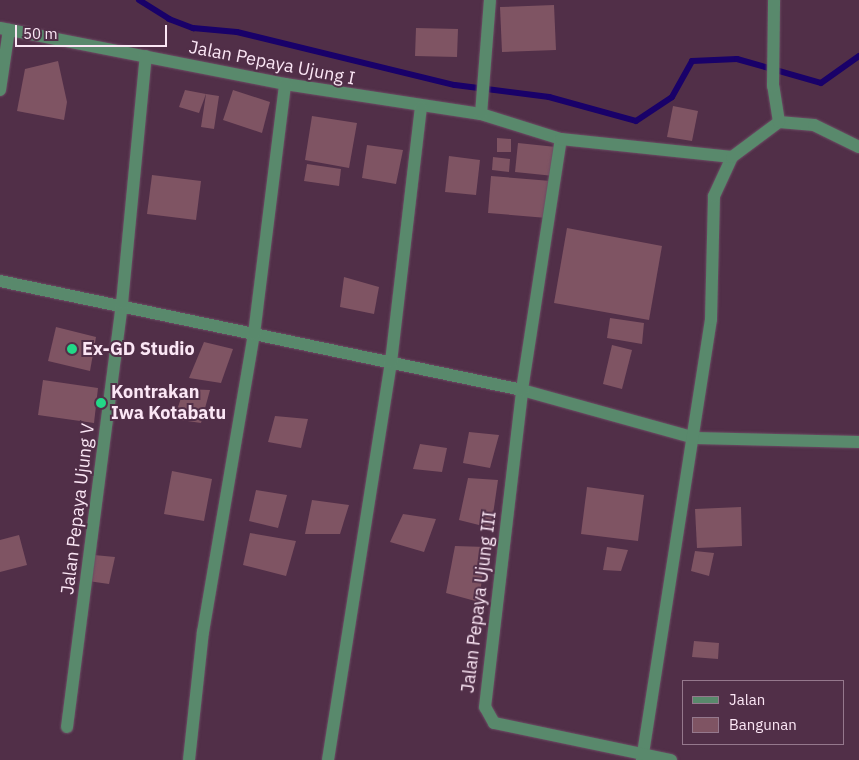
<!DOCTYPE html>
<html>
<head>
<meta charset="utf-8">
<style>
  body { margin:0 }
  #map { position:relative; width:859px; height:760px; overflow:hidden; background:#512f48; font-family:"IBM Plex Sans",sans-serif }
  div>[style] { position:absolute }
  [style*='--x'] { left:calc(var(--x)*1px); top:calc(var(--y)*1px); width:calc(var(--w)*1px); rotate:calc(var(--a)*1deg) }
  .stream>* { height:6px; margin:-3px; padding:0 3px; transform-origin:3px; border-radius:3px; background:#190169 }
  .building>* { inset:0; background:#7f5463 }
  .roads { filter:drop-shadow(0 0 1px #6c4c64) drop-shadow(0 0 1px #6c4c64) }
  .minor>* { height:12px; margin:-6px; padding:0 6px; transform-origin:6px; border-radius:6px; background:#59896c }
  .dots>* { width:14px; height:14px; translate:-50% -50%; box-sizing:border-box; border:2px solid #512f48; border-radius:50% }
  span { translate:-50% -50%; white-space:nowrap; text-align:center; line-height:1.15; -webkit-text-stroke:4px #512f48; paint-order:stroke }
  .street-label { font-size:18px; color:#fbe6f5 }
  .poi-label { font-size:18px; color:#fbe6f5; font-weight:700 }
  .left { translate:0 -50%; text-align:left }
  .legend { position:absolute; left:682px; top:680px; width:162px; height:65px; box-sizing:border-box; background:#512f48; border:1px solid #95788d; margin:0; padding:6px 9px; list-style:none; font-size:15px; color:#fbe6f5 }
  .legend li { display:flex; align-items:center; gap:10px; height:25px }
  .legend b { width:25px; border:1px solid #95788d }
  .scale { position:absolute; left:15px; top:25px; width:152px; height:22px; box-sizing:border-box; border:2px solid #fbe6f5; border-top:0; padding-left:6px; font-size:15px; line-height:18px; white-space:nowrap; color:#fbe6f5; -webkit-text-stroke:4px #512f48; paint-order:stroke }
</style>
</head>
<body>
<div id="map">
  <div class="stream">
    <i style="--x:139;--y:0;--w:36;--a:32"></i>
    <i style="--x:169;--y:19;--w:26;--a:21"></i>
    <i style="--x:193;--y:28;--w:44;--a:5.2"></i>
    <i style="--x:237;--y:32;--w:224;--a:13.7"></i>
    <i style="--x:455;--y:85;--w:95;--a:7.3"></i>
    <i style="--x:549;--y:97;--w:90;--a:15.4"></i>
    <i style="--x:636;--y:121;--w:43;--a:-33.7"></i>
    <i style="--x:672;--y:97;--w:41;--a:-60.9"></i>
    <i style="--x:692;--y:61;--w:45;--a:-2.5"></i>
    <i style="--x:737;--y:59;--w:87;--a:15.9"></i>
    <i style="--x:821;--y:83;--w:47;--a:-35.4"></i>
  </div>
  <div class="building">
    <i style="clip-path:polygon(554px 5px,556px 50px,502px 52px,500px 7px)"></i>
    <i style="clip-path:polygon(416px 28px,458px 29px,457px 57px,415px 56px)"></i>
    <i style="clip-path:polygon(58px 61px,67px 102px,64px 120px,17px 111px,25px 69px)"></i>
    <i style="clip-path:polygon(185px 90px,206px 94px,199px 113px,179px 107px)"></i>
    <i style="clip-path:polygon(233px 90px,270px 102px,262px 133px,223px 120px)"></i>
    <i style="clip-path:polygon(206px 94px,219px 96px,214px 129px,201px 127px)"></i>
    <i style="clip-path:polygon(673px 106px,698px 111px,692px 141px,667px 137px)"></i>
    <i style="clip-path:polygon(312px 116px,357px 123px,349px 168px,305px 160px)"></i>
    <i style="clip-path:polygon(497px 138px,511px 139px,511px 152px,497px 152px)"></i>
    <i style="clip-path:polygon(518px 143px,556px 147px,554px 176px,515px 172px)"></i>
    <i style="clip-path:polygon(367px 145px,403px 150px,396px 184px,362px 178px)"></i>
    <i style="clip-path:polygon(449px 156px,480px 160px,476px 195px,445px 192px)"></i>
    <i style="clip-path:polygon(493px 157px,510px 159px,509px 172px,492px 170px)"></i>
    <i style="clip-path:polygon(307px 164px,341px 169px,339px 186px,304px 181px)"></i>
    <i style="clip-path:polygon(152px 175px,201px 181px,196px 220px,147px 214px)"></i>
    <i style="clip-path:polygon(491px 176px,551px 181px,547px 218px,488px 213px)"></i>
    <i style="clip-path:polygon(567px 228px,662px 246px,649px 320px,554px 303px)"></i>
    <i style="clip-path:polygon(344px 277px,379px 287px,374px 314px,340px 307px)"></i>
    <i style="clip-path:polygon(610px 318px,644px 323px,642px 344px,607px 338px)"></i>
    <i style="clip-path:polygon(56px 327px,96px 337px,90px 371px,48px 361px)"></i>
    <i style="clip-path:polygon(204px 342px,233px 349px,221px 383px,189px 378px)"></i>
    <i style="clip-path:polygon(612px 345px,632px 350px,622px 389px,603px 384px)"></i>
    <i style="clip-path:polygon(43px 380px,98px 388px,94px 423px,38px 415px)"></i>
    <i style="clip-path:polygon(184px 389px,210px 390px,201px 423px,174px 419px)"></i>
    <i style="clip-path:polygon(275px 416px,308px 419px,301px 448px,268px 442px)"></i>
    <i style="clip-path:polygon(469px 432px,499px 435px,490px 468px,463px 463px)"></i>
    <i style="clip-path:polygon(420px 444px,447px 448px,442px 472px,413px 469px)"></i>
    <i style="clip-path:polygon(172px 471px,212px 479px,204px 521px,164px 514px)"></i>
    <i style="clip-path:polygon(468px 478px,498px 480px,491px 528px,459px 520px)"></i>
    <i style="clip-path:polygon(587px 487px,644px 495px,638px 541px,581px 534px)"></i>
    <i style="clip-path:polygon(256px 490px,287px 495px,278px 528px,249px 521px)"></i>
    <i style="clip-path:polygon(312px 500px,349px 505px,340px 534px,305px 534px)"></i>
    <i style="clip-path:polygon(741px 507px,742px 546px,697px 548px,695px 509px)"></i>
    <i style="clip-path:polygon(403px 514px,436px 519px,424px 552px,390px 542px)"></i>
    <i style="clip-path:polygon(250px 533px,296px 541px,286px 576px,243px 565px)"></i>
    <i style="clip-path:polygon(19px 535px,27px 565px,0 572px,0 540px)"></i>
    <i style="clip-path:polygon(455px 546px,486px 547px,479px 602px,446px 593px)"></i>
    <i style="clip-path:polygon(607px 547px,628px 550px,621px 571px,603px 570px)"></i>
    <i style="clip-path:polygon(695px 551px,714px 553px,709px 576px,691px 571px)"></i>
    <i style="clip-path:polygon(94px 555px,115px 557px,109px 584px,88px 581px)"></i>
    <i style="clip-path:polygon(694px 641px,719px 643px,718px 659px,692px 657px)"></i>
  </div>
  <div class="roads">
    <div class="minor">
      <i style="--x:0;--y:28;--w:290;--a:11.1"></i>
      <i style="--x:285;--y:84;--w:198;--a:8.7"></i>
      <i style="--x:481;--y:114;--w:84;--a:17.4"></i>
      <i style="--x:0;--y:90;--w:61;--a:-81.5"></i>
      <i style="--x:481;--y:114;--w:114;--a:-85.5"></i>
      <i style="--x:779;--y:122;--w:35;--a:5"></i>
      <i style="--x:814;--y:125;--w:50;--a:26.1"></i>
      <i style="--x:0;--y:281;--w:533;--a:11.79"></i>
      <i style="--x:522;--y:390;--w:180;--a:15.5"></i>
      <i style="--x:695;--y:438;--w:164;--a:1.4"></i>
      <i style="--x:67;--y:727;--w:428;--a:-82.6"></i>
      <i style="--x:122;--y:303;--w:248;--a:-84.5"></i>
      <i style="--x:189;--y:760;--w:129;--a:-83.8"></i>
      <i style="--x:203;--y:632;--w:302;--a:-80.3"></i>
      <i style="--x:254;--y:334;--w:252;--a:-82.9"></i>
      <i style="--x:328;--y:760;--w:403;--a:-81"></i>
      <i style="--x:391;--y:362;--w:256;--a:-83.3"></i>
      <i style="--x:642;--y:760;--w:446;--a:-81.1"></i>
      <i style="--x:711;--y:319;--w:123;--a:-88.6"></i>
      <i style="--x:714;--y:196;--w:43;--a:-65.2"></i>
      <i style="--x:671;--y:760;--w:181;--a:-168.2"></i>
      <i style="--x:494;--y:723;--w:18;--a:-119"></i>
      <i style="--x:485;--y:707;--w:319;--a:-83.3"></i>
      <i style="--x:522;--y:390;--w:254;--a:-81.2"></i>
      <i style="--x:561;--y:139;--w:172;--a:6"></i>
      <i style="--x:732;--y:157;--w:59;--a:-36.7"></i>
      <i style="--x:779;--y:122;--w:36;--a:-99"></i>
      <i style="--x:773;--y:86;--w:86;--a:-89.3"></i>
    </div>
  </div>
  <div class="dots">
    <i style="left:72px;top:349px;background:#22d887"></i>
    <i style="left:101px;top:403px;background:#22d887"></i>
  </div>
  <div class="street-label">
    <span style="left:272px;top:63px;rotate:11deg">Jalan Pepaya Ujung I</span>
    <span style="left:78px;top:509px;rotate:-83deg">Jalan Pepaya Ujung V</span>
    <span style="left:479px;top:602px;rotate:-83deg">Jalan Pepaya Ujung III</span>
  </div>
  <div class="poi-label">
    <span class="left" style="left:82px;top:349px">Ex-GD Studio</span>
    <span class="left" style="left:111px;top:403px">Kontrakan<br>Iwa Kotabatu</span>
  </div>
  <ul class="legend">
  <li><b style="height:6px;background:#59896c"></b>Jalan</li>
  <li><b style="height:14px;background:#7f5463"></b>Bangunan</li>
  </ul>
  <div class="scale">50 m</div>
</div>
</body>
</html>
